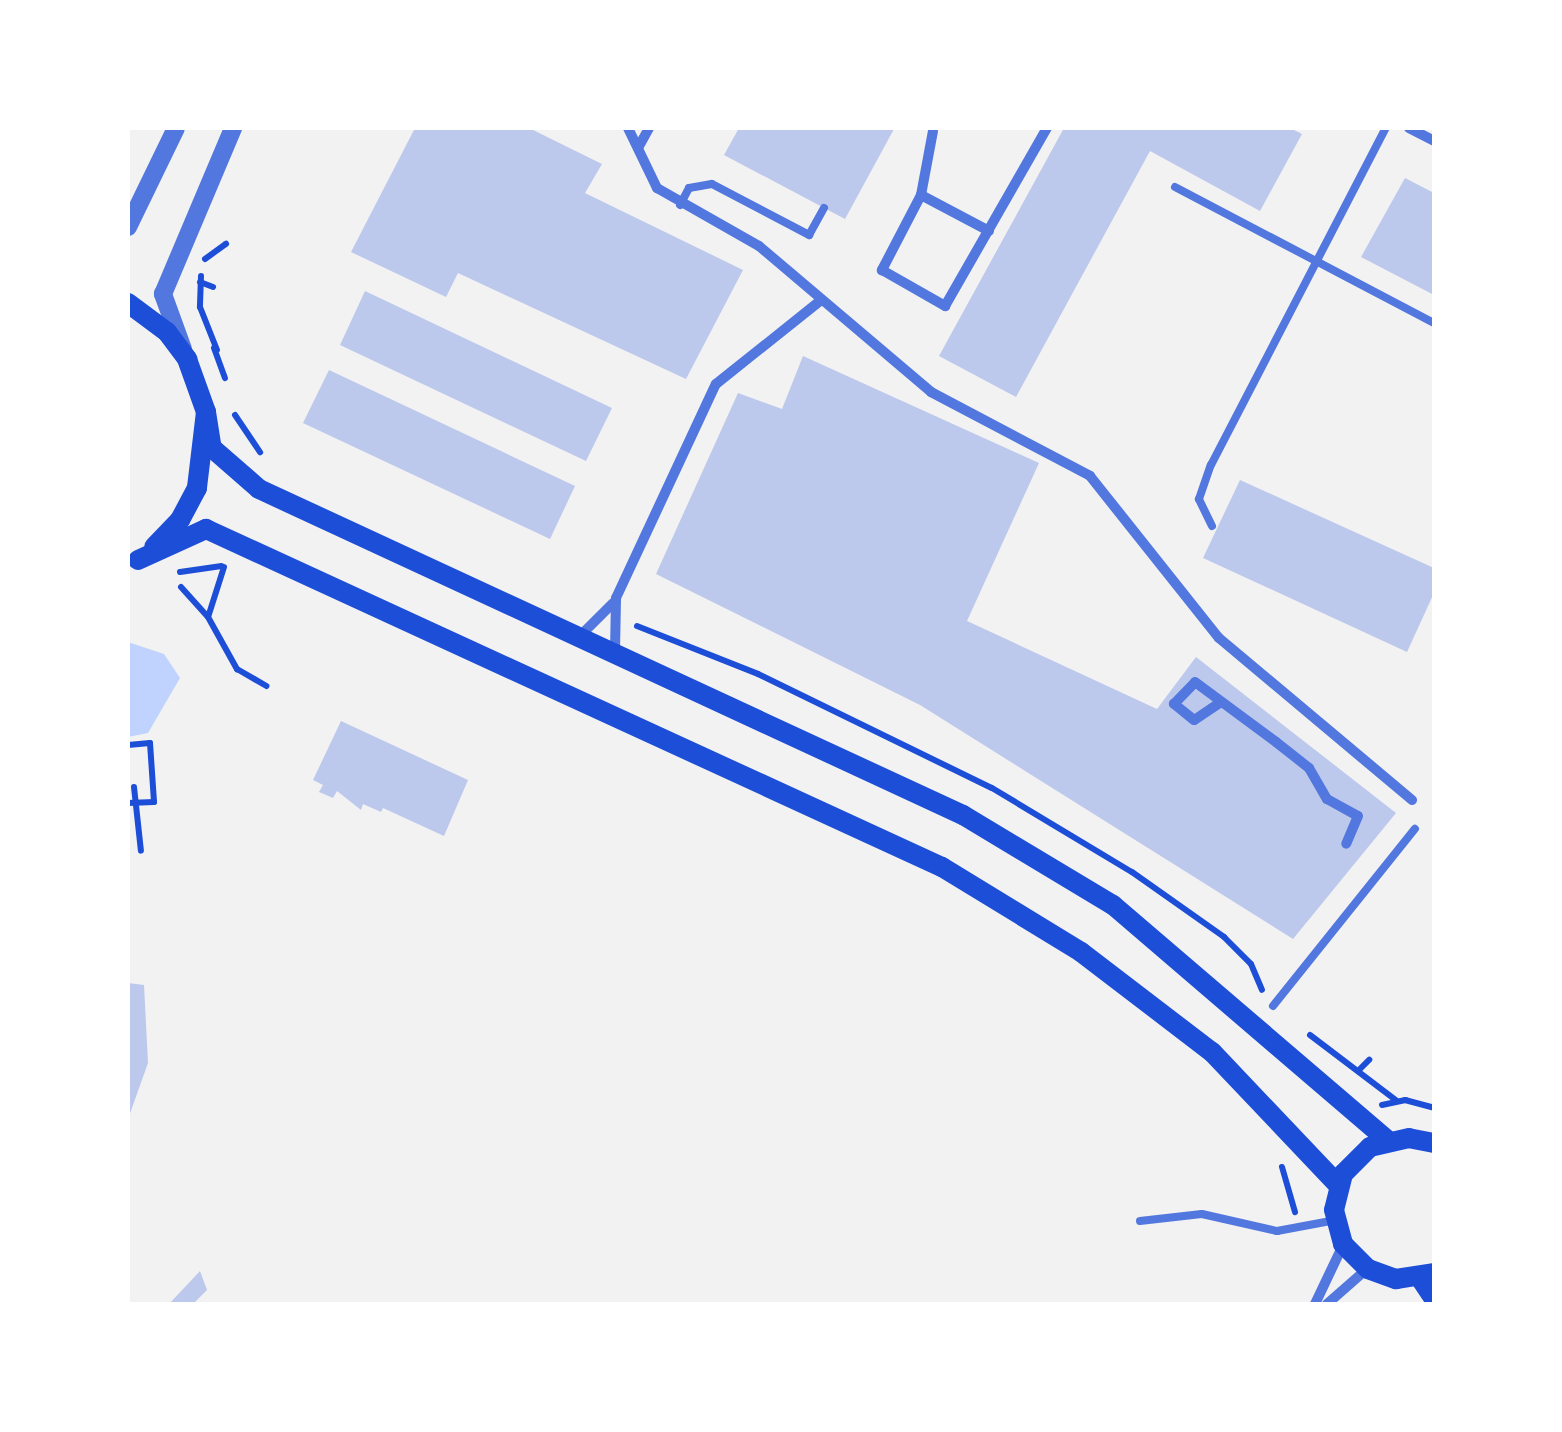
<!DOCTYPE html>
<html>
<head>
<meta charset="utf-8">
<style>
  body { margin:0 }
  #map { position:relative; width:1562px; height:1432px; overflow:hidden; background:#f2f2f2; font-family:Manrope,sans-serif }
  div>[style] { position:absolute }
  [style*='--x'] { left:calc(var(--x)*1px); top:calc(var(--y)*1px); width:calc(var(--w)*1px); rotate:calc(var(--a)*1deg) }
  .water>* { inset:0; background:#bfd3fe }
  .building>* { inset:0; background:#bdc9ec }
  .path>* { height:6px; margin:-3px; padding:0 3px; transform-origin:3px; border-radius:3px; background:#1d4ed8 }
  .service>* { height:8px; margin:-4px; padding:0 4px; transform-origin:4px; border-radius:4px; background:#5277de }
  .minor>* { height:10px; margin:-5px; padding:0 5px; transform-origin:5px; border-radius:5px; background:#5277de }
  .tertiary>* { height:18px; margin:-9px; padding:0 9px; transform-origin:9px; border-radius:9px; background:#5277de }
  .secondary>* { height:20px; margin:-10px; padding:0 10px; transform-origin:10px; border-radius:10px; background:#1d4ed8 }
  span { translate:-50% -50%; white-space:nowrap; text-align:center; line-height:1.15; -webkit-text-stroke:8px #fff; paint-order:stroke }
  .frame { position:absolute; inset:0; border:130px solid #fff; pointer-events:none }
</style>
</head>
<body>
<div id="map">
  <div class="water">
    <i style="clip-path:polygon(128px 642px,164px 654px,180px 678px,148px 733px,128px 737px)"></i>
  </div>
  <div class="building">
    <i style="clip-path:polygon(415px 128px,529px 128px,602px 164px,585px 193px,743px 270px,686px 379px,458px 273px,446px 297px,351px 252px)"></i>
    <i style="clip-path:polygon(739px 128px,891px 128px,894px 129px,845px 219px,724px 155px)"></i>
    <i style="clip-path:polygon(1064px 128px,1290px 128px,1302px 134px,1260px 211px,1150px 151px,1016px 397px,939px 356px)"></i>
    <i style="clip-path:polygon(1405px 178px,1434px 193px,1434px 295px,1361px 257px)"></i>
    <i style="clip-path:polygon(365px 291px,612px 408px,586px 461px,340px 345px)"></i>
    <i style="clip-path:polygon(803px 356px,1039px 463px,967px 621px,1157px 709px,1196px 657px,1396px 813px,1293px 939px,920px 705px,656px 574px,738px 393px,782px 409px)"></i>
    <i style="clip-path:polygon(329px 370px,575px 486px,550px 539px,303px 423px)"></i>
    <i style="clip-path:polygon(1240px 480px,1434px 568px,1434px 593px,1407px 652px,1203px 558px)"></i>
    <i style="clip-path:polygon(341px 721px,468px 780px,444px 836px,383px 808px,381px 812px,363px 804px,361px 810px,337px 791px,333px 798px,319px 792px,323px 785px,313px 780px)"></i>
    <i style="clip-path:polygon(128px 983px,144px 985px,148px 1063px,128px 1119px)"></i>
    <i style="clip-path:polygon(200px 1271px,207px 1290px,193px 1304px,169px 1304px)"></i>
  </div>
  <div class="path">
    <i style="--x:205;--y:259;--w:26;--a:-36"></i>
    <i style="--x:201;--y:276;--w:31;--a:92"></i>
    <i style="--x:200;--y:307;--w:46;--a:68.4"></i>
    <i style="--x:200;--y:282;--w:14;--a:21"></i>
    <i style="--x:214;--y:348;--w:32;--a:70"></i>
    <i style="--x:235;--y:415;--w:45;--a:56"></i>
    <i style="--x:224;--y:567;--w:52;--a:107.7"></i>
    <i style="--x:208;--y:617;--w:60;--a:60.9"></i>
    <i style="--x:237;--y:669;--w:34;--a:30"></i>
    <i style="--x:180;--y:572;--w:42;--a:-8.1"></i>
    <i style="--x:181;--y:587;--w:40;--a:48"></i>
    <i style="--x:637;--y:626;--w:130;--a:21.6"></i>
    <i style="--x:758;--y:674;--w:260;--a:26"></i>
    <i style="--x:992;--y:788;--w:163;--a:31"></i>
    <i style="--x:1132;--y:872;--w:113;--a:35.2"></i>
    <i style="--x:1224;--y:937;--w:38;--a:45"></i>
    <i style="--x:1251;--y:964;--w:28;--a:67"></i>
    <i style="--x:128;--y:745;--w:22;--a:-5"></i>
    <i style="--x:150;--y:743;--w:59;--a:86.1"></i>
    <i style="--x:154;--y:802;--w:26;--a:178"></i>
    <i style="--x:134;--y:787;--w:64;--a:83.8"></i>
    <i style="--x:1310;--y:1035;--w:109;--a:37.2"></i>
    <i style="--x:1358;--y:1071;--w:16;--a:-45"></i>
    <i style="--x:1382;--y:1105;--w:24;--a:-12"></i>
    <i style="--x:1405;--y:1100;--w:30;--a:15"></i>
    <i style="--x:1282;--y:1167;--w:47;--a:73.9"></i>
  </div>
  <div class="service">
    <i style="--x:1175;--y:187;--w:293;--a:27.7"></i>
    <i style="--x:680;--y:205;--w:19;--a:-62"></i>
    <i style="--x:689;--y:188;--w:23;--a:-10"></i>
    <i style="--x:712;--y:184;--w:110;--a:27.7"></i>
    <i style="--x:809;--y:235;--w:31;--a:-61"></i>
    <i style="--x:1212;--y:526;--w:30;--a:-116"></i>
    <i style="--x:1199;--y:499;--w:36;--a:-71"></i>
    <i style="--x:1211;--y:465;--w:380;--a:-62.6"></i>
    <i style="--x:1273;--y:1006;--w:227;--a:-51.3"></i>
    <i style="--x:1140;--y:1221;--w:62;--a:-6.4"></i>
    <i style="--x:1202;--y:1214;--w:77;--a:12.8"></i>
    <i style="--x:1277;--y:1231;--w:60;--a:-10.6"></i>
  </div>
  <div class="minor">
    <i style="--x:628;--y:128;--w:67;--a:64.2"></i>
    <i style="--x:657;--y:188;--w:117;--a:29.6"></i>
    <i style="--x:759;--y:246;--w:226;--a:40.3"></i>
    <i style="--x:931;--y:392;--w:180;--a:27.8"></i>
    <i style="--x:1090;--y:476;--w:207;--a:51.5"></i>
    <i style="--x:1219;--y:638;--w:252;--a:40"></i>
    <i style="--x:1409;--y:128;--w:28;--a:27"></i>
    <i style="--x:933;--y:131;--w:65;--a:100.6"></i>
    <i style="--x:921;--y:195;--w:85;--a:117.5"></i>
    <i style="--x:882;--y:270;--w:73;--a:29.7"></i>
    <i style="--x:945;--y:306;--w:205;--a:-60.2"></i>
    <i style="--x:638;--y:148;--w:23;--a:-61"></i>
    <i style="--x:921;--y:195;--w:77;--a:27.9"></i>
    <i style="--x:581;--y:635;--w:45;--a:-45"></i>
    <i style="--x:615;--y:651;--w:53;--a:-88.9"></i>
    <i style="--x:616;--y:598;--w:236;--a:-65"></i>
    <i style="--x:716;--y:384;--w:133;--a:-38.6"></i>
    <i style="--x:1221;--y:702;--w:32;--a:146"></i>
    <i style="--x:1194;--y:720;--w:26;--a:-141"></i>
    <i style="--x:1174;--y:704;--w:30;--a:-46"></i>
    <i style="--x:1195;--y:682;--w:101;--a:36.5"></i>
    <i style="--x:1276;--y:742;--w:42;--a:38.2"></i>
    <i style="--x:1309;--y:768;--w:36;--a:60"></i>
    <i style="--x:1327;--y:799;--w:35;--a:29"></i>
    <i style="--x:1358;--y:816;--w:30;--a:113"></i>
    <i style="--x:1315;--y:1304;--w:65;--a:-64.6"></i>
    <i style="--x:1327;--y:1304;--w:53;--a:-41.2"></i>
  </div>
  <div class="tertiary">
    <i style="--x:128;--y:227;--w:110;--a:-64.1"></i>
    <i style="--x:183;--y:349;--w:59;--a:-110"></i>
    <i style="--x:163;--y:294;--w:180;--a:-67.1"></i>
  </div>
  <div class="secondary">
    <i style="--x:128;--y:303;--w:49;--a:36.6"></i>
    <i style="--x:167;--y:332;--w:34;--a:53"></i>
    <i style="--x:187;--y:359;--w:56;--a:70.3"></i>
    <i style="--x:206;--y:412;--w:77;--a:96.8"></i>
    <i style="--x:197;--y:488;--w:36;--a:118"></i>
    <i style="--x:180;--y:520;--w:37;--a:134"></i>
    <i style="--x:206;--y:412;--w:36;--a:81"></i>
    <i style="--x:212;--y:448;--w:62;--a:41.1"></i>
    <i style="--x:259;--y:489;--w:776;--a:24.85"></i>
    <i style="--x:963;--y:815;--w:175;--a:31"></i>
    <i style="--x:1113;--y:905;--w:361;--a:40.6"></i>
    <i style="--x:138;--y:560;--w:75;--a:-24.5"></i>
    <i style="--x:206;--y:529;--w:810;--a:24.67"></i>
    <i style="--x:942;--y:867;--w:163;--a:31.4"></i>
    <i style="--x:1081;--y:952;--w:165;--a:37.4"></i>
    <i style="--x:1212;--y:1052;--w:183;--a:46.5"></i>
    <i style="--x:1434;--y:1143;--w:25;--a:-169"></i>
    <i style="--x:1409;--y:1138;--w:40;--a:167"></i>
    <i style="--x:1370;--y:1147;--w:38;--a:135"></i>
    <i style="--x:1343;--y:1174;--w:37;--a:104"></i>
    <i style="--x:1334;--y:1210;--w:35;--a:75"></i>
    <i style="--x:1343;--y:1244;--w:35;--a:45"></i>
    <i style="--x:1368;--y:1269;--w:30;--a:20"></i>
    <i style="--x:1396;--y:1279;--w:38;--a:-9"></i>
    <i style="--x:1420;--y:1278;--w:25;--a:56"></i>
  </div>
  <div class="frame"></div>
</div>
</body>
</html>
